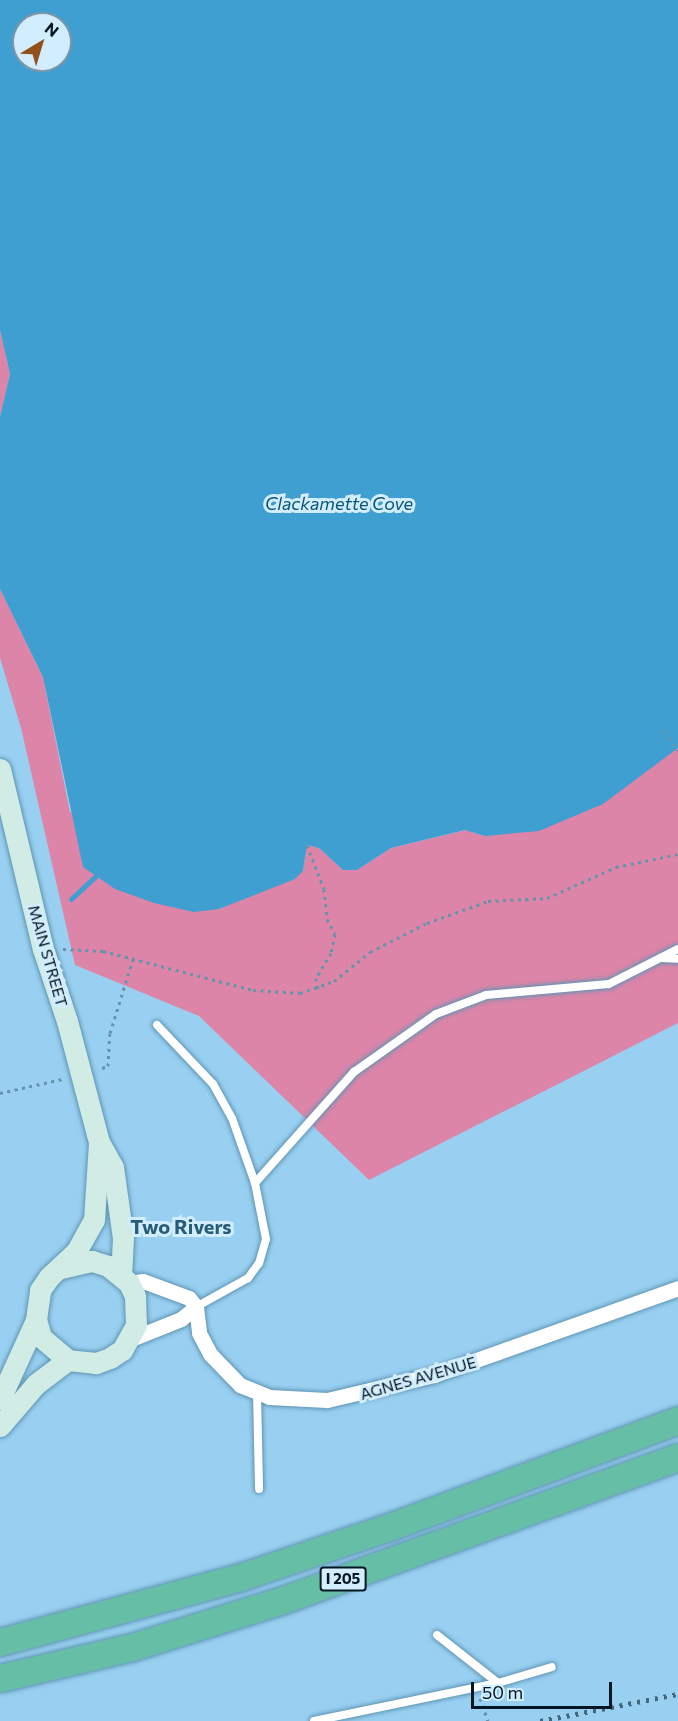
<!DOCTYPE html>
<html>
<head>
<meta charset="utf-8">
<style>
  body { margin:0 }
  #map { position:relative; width:678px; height:1721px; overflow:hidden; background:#99d0f1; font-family:Commissioner,sans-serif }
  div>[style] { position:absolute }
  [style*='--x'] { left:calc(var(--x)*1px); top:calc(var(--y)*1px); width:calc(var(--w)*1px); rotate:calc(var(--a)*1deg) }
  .green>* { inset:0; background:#dc85a8 }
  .water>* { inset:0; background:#3e9fd0 }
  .stream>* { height:5px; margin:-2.5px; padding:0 2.5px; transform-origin:2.5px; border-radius:2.5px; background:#3e9fd0 }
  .path>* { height:3px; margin-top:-1.5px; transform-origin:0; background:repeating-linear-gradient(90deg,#6692ac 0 3px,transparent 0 7.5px) }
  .roads { filter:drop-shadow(0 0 2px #5f95b4) drop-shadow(0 0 2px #5f95b4) }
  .lane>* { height:8px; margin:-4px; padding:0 4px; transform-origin:4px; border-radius:4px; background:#fff }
  .street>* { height:15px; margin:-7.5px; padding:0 7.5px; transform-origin:7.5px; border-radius:7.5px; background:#fff }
  .secondary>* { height:21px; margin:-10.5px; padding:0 10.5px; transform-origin:10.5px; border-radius:10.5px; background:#d1ece5 }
  .highway>* { height:27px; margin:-13.5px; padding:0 13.5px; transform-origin:13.5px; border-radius:13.5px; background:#67bea7 }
  .rail>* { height:4.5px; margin-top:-2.25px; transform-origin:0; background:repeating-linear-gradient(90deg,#43677c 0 3px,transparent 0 9px) }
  span { translate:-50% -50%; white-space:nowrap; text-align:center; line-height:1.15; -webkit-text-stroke:6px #d2edfe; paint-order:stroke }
  .shield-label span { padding:2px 4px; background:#d2edfe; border:2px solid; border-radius:4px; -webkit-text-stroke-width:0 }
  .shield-label { font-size:15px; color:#021723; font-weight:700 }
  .street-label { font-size:16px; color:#021723 }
  .water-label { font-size:18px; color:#075577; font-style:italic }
  .quarter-label { font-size:20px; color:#265c78; font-weight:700 }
  .north { position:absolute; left:12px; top:12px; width:60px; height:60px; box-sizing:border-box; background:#d2edfe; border:2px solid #7f97a6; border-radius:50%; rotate:38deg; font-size:16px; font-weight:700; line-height:24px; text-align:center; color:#021723 }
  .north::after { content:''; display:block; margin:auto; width:21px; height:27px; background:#92501c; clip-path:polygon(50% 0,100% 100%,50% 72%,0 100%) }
  .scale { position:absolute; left:471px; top:1682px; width:141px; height:27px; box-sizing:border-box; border:3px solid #021723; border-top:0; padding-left:8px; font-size:18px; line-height:21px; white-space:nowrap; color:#021723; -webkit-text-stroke:4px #d2edfe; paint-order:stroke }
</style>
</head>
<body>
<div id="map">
  <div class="green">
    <i style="clip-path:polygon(0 330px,10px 374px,0 417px)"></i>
    <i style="clip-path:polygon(0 589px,43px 677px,70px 812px,219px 909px,303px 871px,307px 845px,319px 848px,343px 870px,357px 870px,391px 848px,466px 830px,485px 836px,678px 748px,678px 1023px,369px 1180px,199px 1016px,75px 965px,21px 728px,0 658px)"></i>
  </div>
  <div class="water">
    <i style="clip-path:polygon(evenodd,0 0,678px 0,678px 748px,603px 804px,539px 831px,485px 836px,465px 830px,391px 848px,357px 870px,343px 870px,319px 848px,307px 845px,303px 871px,295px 879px,219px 909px,194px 912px,154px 903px,115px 889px,83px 867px,43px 677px,0 589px,0 417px,10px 374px,0 330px,0 0,24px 24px,60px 24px,60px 60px,24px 60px,24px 24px)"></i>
  </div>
  <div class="stream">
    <i style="--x:71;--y:899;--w:34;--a:-43"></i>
  </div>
  <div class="path">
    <i style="--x:664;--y:731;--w:24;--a:54"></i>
    <i style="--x:307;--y:845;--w:47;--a:68.9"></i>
    <i style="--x:324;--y:889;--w:30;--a:84"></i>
    <i style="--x:327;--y:919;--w:17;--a:62"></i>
    <i style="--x:335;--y:934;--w:19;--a:102"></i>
    <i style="--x:331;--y:953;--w:29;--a:121"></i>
    <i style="--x:316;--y:978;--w:12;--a:81"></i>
    <i style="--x:63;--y:949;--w:40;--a:2.9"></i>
    <i style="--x:103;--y:951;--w:155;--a:14.6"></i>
    <i style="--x:253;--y:990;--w:47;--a:3.7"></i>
    <i style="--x:300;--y:993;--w:36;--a:-19"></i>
    <i style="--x:334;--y:981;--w:46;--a:-38.9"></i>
    <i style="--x:370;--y:952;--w:64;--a:-27"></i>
    <i style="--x:427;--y:923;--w:65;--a:-19.8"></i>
    <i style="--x:488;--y:901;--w:59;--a:-2.9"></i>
    <i style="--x:547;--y:898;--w:76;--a:-24.2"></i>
    <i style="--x:616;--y:867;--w:63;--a:-11.8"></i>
    <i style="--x:102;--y:1068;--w:6;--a:-18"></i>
    <i style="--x:108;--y:1066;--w:33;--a:-87"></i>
    <i style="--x:110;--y:1033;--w:77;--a:-72.7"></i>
    <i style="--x:0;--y:1093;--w:64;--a:-12.7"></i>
    <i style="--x:480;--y:1698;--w:24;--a:71"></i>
  </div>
  <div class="roads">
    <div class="lane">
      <i style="--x:661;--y:958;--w:17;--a:3"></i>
      <i style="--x:157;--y:1025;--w:81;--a:46.5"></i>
      <i style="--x:213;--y:1084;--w:39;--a:61"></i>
      <i style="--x:232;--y:1118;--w:69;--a:70.5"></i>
      <i style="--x:255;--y:1183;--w:57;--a:78.9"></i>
      <i style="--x:266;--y:1239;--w:25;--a:106"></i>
      <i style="--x:259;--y:1263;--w:19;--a:126"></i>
      <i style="--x:248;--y:1278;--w:60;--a:150.9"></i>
      <i style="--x:255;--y:1183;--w:149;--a:-48.3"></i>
      <i style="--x:354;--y:1072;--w:100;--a:-35.3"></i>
      <i style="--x:436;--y:1014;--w:53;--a:-20.8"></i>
      <i style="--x:486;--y:995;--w:123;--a:-5.1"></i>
      <i style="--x:609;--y:984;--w:77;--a:-26.9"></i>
      <i style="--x:257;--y:1392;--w:97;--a:88.8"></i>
      <i style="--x:437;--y:1635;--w:78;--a:38.2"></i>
      <i style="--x:314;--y:1721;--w:188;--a:-11.7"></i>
      <i style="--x:498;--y:1683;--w:56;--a:-16.5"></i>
    </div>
    <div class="street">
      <i style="--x:129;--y:1283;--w:14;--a:-8"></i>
      <i style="--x:143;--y:1281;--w:49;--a:20.3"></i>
      <i style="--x:189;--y:1298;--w:11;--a:52"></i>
      <i style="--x:196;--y:1307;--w:26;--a:83"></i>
      <i style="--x:199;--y:1333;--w:24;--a:62"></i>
      <i style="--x:210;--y:1354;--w:43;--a:45.9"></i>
      <i style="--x:240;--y:1385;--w:31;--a:22"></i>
      <i style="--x:269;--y:1397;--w:58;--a:3"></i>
      <i style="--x:327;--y:1400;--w:110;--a:-13.2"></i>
      <i style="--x:434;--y:1375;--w:259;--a:-19.6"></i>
      <i style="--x:131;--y:1339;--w:54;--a:-21.8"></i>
      <i style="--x:181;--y:1319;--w:19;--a:-39"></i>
    </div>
    <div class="secondary">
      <i style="--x:0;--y:769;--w:185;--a:76.6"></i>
      <i style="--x:43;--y:949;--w:76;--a:71.6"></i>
      <i style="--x:67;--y:1021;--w:125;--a:75.2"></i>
      <i style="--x:99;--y:1142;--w:29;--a:61"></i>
      <i style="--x:113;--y:1167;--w:72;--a:82"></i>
      <i style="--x:123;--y:1238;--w:37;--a:93"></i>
      <i style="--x:61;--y:1268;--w:32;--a:-13"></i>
      <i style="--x:92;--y:1261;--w:17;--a:17"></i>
      <i style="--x:108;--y:1266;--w:27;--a:39"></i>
      <i style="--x:129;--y:1283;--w:14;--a:65"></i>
      <i style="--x:135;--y:1296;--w:29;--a:88"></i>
      <i style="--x:136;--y:1325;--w:29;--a:119"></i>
      <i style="--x:122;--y:1350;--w:14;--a:146"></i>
      <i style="--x:110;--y:1358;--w:15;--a:160"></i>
      <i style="--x:96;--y:1363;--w:28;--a:-174"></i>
      <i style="--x:68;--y:1360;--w:35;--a:-140"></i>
      <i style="--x:41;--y:1337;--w:18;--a:-106"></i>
      <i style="--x:36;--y:1320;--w:30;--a:-82"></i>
      <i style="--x:40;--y:1290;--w:16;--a:-55"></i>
      <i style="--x:49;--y:1277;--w:37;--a:-43"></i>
      <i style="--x:76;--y:1252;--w:37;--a:-61"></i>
      <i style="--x:94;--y:1220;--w:78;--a:-86.3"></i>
      <i style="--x:0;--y:1399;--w:87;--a:-65.5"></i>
      <i style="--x:0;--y:1426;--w:55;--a:-49.4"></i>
      <i style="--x:36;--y:1384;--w:40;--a:-37"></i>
    </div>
    <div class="highway">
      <i style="--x:0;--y:1642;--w:250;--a:-15.1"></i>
      <i style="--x:241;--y:1577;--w:159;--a:-18.7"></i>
      <i style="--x:392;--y:1526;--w:305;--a:-20.3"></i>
      <i style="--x:0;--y:1678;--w:136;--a:-13.2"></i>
      <i style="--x:132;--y:1647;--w:155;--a:-17.3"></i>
      <i style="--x:280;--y:1601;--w:423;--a:-19.9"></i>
    </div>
  </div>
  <div class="rail">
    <i style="--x:540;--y:1721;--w:141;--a:-11.1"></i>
  </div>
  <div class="shield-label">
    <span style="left:343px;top:1579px">I 205</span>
  </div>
  <div class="street-label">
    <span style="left:48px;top:956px;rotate:74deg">MAIN STREET</span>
    <span style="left:418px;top:1378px;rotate:-16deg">AGNES AVENUE</span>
  </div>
  <div class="water-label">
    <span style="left:339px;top:503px">Clackamette Cove</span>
  </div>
  <div class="quarter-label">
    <span style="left:181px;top:1226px">Two Rivers</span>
  </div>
  <div class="north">N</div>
  <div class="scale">50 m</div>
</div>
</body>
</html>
